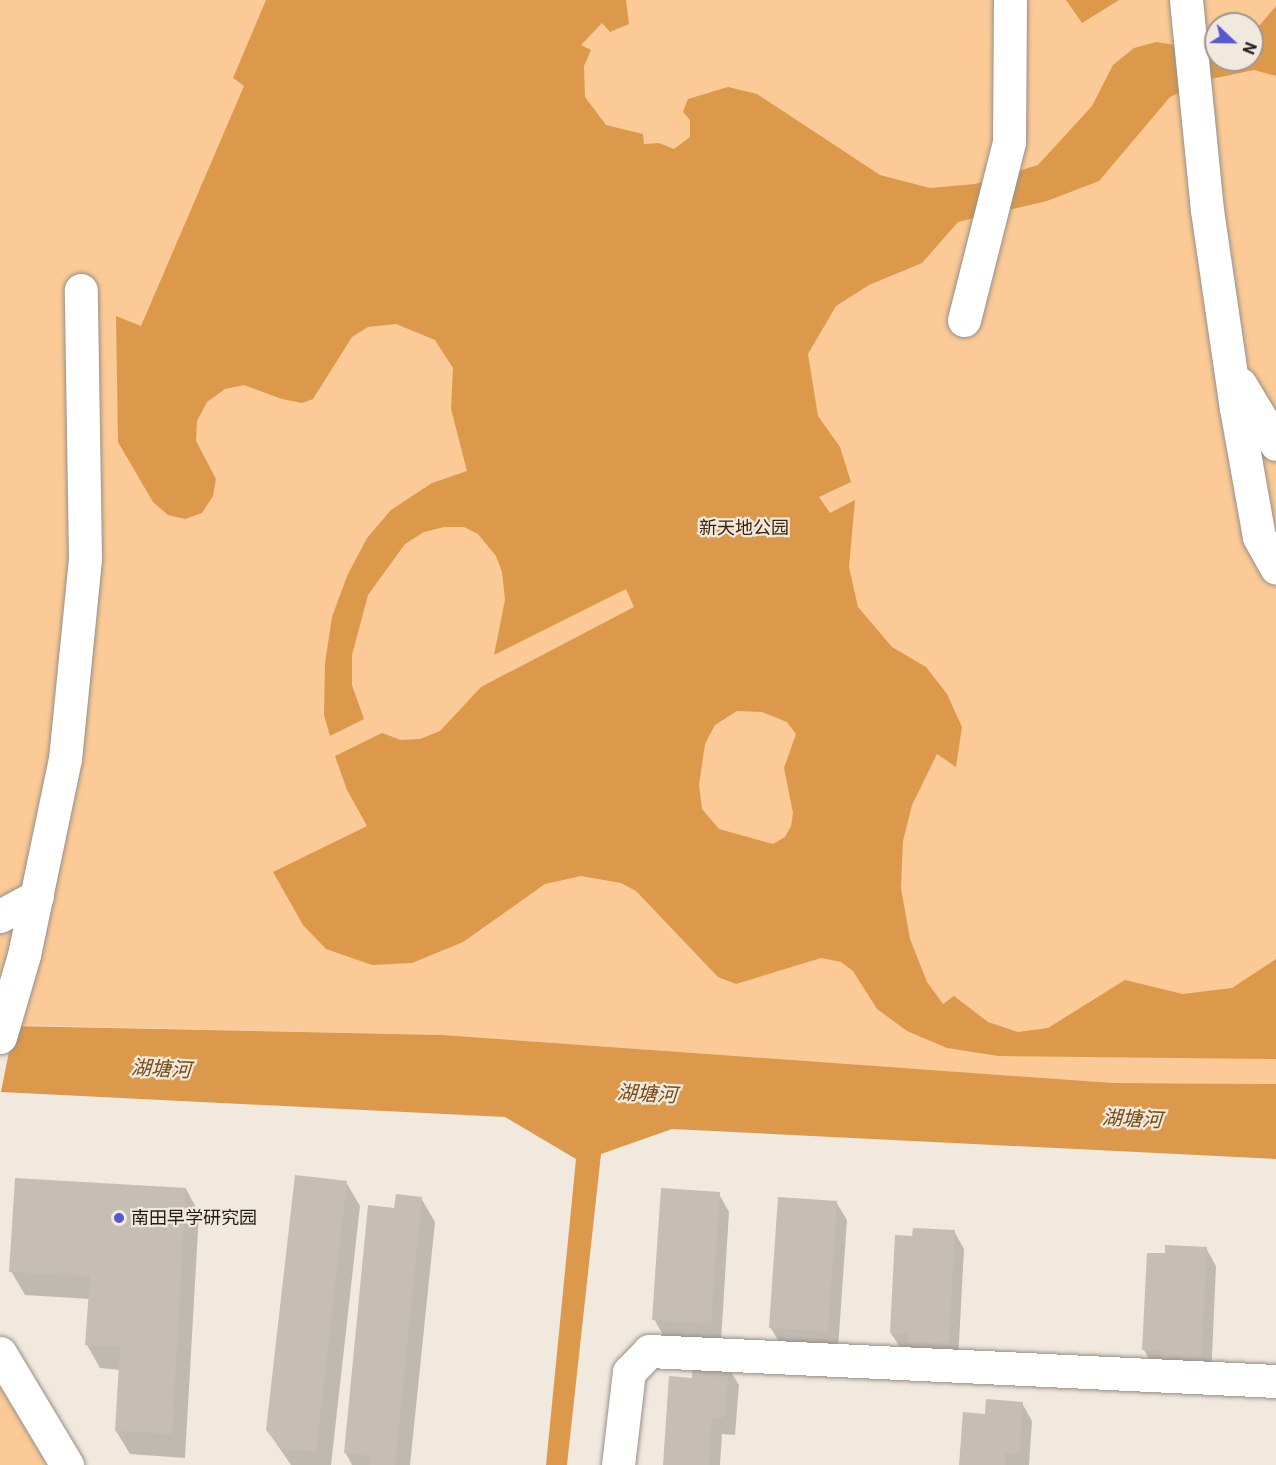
<!DOCTYPE html>
<html>
<head>
<meta charset="utf-8">
<style>
  body { margin:0 }
  #map { position:relative; width:1276px; height:1465px; overflow:hidden; background:#f1e8de; font-family:Roboto,"Noto Sans SC",sans-serif }
  div>[style] { position:absolute }
  [style*='--x'] { left:calc(var(--x)*1px); top:calc(var(--y)*1px); width:calc(var(--w)*1px); rotate:calc(var(--a)*1deg) }
  .green>* { inset:0; background:#fbca96 }
  .water>* { inset:0; background:#dc994b }
  .shadow>* { inset:0; background:#0003 }
  .building>* { inset:0; background:#c6bdb4 }
  .roads { filter:drop-shadow(0 0 2px #978f87) drop-shadow(0 0 2px #978f87) }
  .minor>* { height:33px; margin:-16.5px; padding:0 16.5px; transform-origin:16.5px; border-radius:16.5px; background:#fff }
  .dots>* { width:16px; height:16px; translate:-50% -50%; box-sizing:border-box; border:3px solid #f1e8de; border-radius:50% }
  span { translate:-50% -50%; white-space:nowrap; text-align:center; line-height:1.15; -webkit-text-stroke:4.5px #f1e8de; paint-order:stroke }
  .park-label { font-size:18px; color:#402502 }
  .poi-label { font-size:18px; color:#221e1b }
  .left { translate:0 -50%; text-align:left }
  .water-label { font-size:20px; color:#784c11; font-style:italic }
  .north { position:absolute; left:1204px; top:12px; width:60px; height:60px; box-sizing:border-box; background:#f1e8de; border:2px solid #9e9790; border-radius:50%; rotate:112deg; font-size:16px; font-weight:700; line-height:24px; text-align:center; color:#221e1b }
  .north::after { content:''; display:block; margin:auto; width:21px; height:27px; background:#5759d0; clip-path:polygon(50% 0,100% 100%,50% 72%,0 100%) }
</style>
</head>
<body>
<div id="map">
  <div class="green">
    <i style="clip-path:polygon(evenodd,0 0,1276px 0,1276px 1084px,1114px 1083px,442px 1035px,0 1025px,0 0,1216px 24px,1252px 24px,1252px 60px,1216px 60px,1216px 24px)"></i>
    <i style="clip-path:polygon(0 1379px,27px 1430px,47px 1465px,0 1465px)"></i>
  </div>
  <div class="water">
    <i style="clip-path:polygon(evenodd,266px 0,626px 0,629px 24px,610px 32px,602px 23px,581px 45px,591px 50px,584px 66px,585px 97px,606px 125px,643px 134px,644px 144px,659px 143px,674px 149px,690px 137px,690px 120px,683px 112px,688px 99px,728px 87px,757px 94px,880px 175px,930px 188px,975px 184px,1038px 165px,1092px 106px,1113px 65px,1134px 48px,1156px 42px,1195px 48px,1216px 44px,1216px 60px,1252px 60px,1252px 34px,1276px 6px,1276px 76px,1254px 70px,1211px 79px,1170px 97px,1099px 181px,1047px 201px,958px 222px,922px 263px,869px 285px,836px 306px,808px 354px,818px 416px,840px 447px,851px 482px,819px 497px,830px 513px,855px 500px,849px 567px,858px 607px,892px 647px,926px 667px,947px 694px,962px 727px,956px 767px,937px 754px,912px 805px,903px 841px,901px 888px,910px 939px,927px 982px,943px 1004px,954px 996px,988px 1022px,1018px 1032px,1048px 1028px,1125px 980px,1183px 994px,1232px 988px,1276px 959px,1276px 1059px,998px 1056px,947px 1048px,907px 1031px,877px 1009px,853px 971px,841px 962px,821px 958px,736px 984px,718px 977px,636px 891px,621px 883px,581px 876px,545px 884px,463px 942px,412px 963px,372px 965px,326px 949px,303px 925px,273px 872px,367px 826px,347px 790px,335px 756px,382px 733px,401px 740px,420px 739px,440px 731px,481px 687px,634px 607px,626px 589px,494px 655px,505px 600px,502px 572px,496px 556px,478px 534px,464px 527px,444px 527px,424px 532px,405px 544px,368px 595px,352px 655px,352px 685px,364px 719px,330px 736px,324px 715px,325px 663px,332px 617px,347px 576px,367px 538px,391px 510px,432px 483px,467px 471px,451px 409px,453px 368px,435px 340px,396px 324px,368px 327px,352px 337px,313px 399px,302px 403px,282px 399px,244px 385px,225px 389px,207px 402px,197px 421px,196px 441px,216px 479px,213px 496px,202px 513px,185px 519px,168px 515px,153px 502px,118px 442px,116px 316px,141px 326px,244px 86px,233px 78px,266px 0,737px 711px,762px 712px,787px 722px,796px 734px,784px 768px,793px 813px,791px 826px,785px 837px,773px 844px,719px 829px,702px 809px,699px 785px,705px 744px,715px 725px,737px 711px)"></i>
    <i style="clip-path:polygon(1066px 0,1119px 0,1082px 23px)"></i>
    <i style="clip-path:polygon(14px 1026px,442px 1035px,1114px 1083px,1276px 1084px,1276px 1159px,672px 1129px,601px 1154px,567px 1465px,546px 1465px,576px 1159px,505px 1117px,1px 1092px)"></i>
  </div>
  <div class="shadow">
    <i style="clip-path:polygon(346px 1182px,360px 1206px,331px 1465px,291px 1465px,267px 1430px)"></i>
    <i style="clip-path:polygon(186px 1189px,199px 1213px,185px 1458px,130px 1454px,116px 1431px,120px 1370px,100px 1368px,87px 1345px,90px 1299px,25px 1295px,11px 1271px)"></i>
    <i style="clip-path:polygon(719px 1194px,729px 1212px,721px 1341px,664px 1337px,654px 1319px)"></i>
    <i style="clip-path:polygon(421px 1198px,435px 1222px,410px 1465px,352px 1465px,345px 1452px,396px 1210px)"></i>
    <i style="clip-path:polygon(836px 1202px,847px 1220px,838px 1349px,781px 1346px,771px 1328px)"></i>
    <i style="clip-path:polygon(954px 1231px,964px 1249px,958px 1361px,902px 1351px,891px 1333px,914px 1238px)"></i>
    <i style="clip-path:polygon(1206px 1248px,1216px 1266px,1211px 1379px,1154px 1368px,1144px 1350px,1166px 1255px)"></i>
    <i style="clip-path:polygon(728px 1367px,739px 1385px,735px 1435px,722px 1434px,720px 1465px,664px 1465px,693px 1379px)"></i>
    <i style="clip-path:polygon(1022px 1403px,1032px 1421px,1029px 1465px,961px 1465px,987px 1415px)"></i>
  </div>
  <div class="building">
    <i style="clip-path:polygon(295px 1175px,347px 1181px,316px 1452px,281px 1448px,266px 1430px)"></i>
    <i style="clip-path:polygon(15px 1178px,186px 1188px,172px 1434px,115px 1431px,120px 1347px,85px 1345px,90px 1276px,9px 1272px)"></i>
    <i style="clip-path:polygon(661px 1188px,720px 1192px,711px 1324px,652px 1320px)"></i>
    <i style="clip-path:polygon(396px 1194px,422px 1197px,395px 1465px,369px 1465px,371px 1456px,344px 1453px,368px 1205px,394px 1208px)"></i>
    <i style="clip-path:polygon(778px 1197px,837px 1201px,828px 1332px,769px 1328px)"></i>
    <i style="clip-path:polygon(913px 1228px,955px 1230px,949px 1344px,908px 1342px,909px 1334px,890px 1333px,895px 1235px,912px 1236px)"></i>
    <i style="clip-path:polygon(1165px 1245px,1207px 1247px,1201px 1362px,1161px 1359px,1161px 1351px,1142px 1350px,1147px 1253px,1165px 1253px)"></i>
    <i style="clip-path:polygon(693px 1363px,729px 1365px,725px 1418px,712px 1417px,709px 1465px,663px 1465px,669px 1376px,692px 1378px)"></i>
    <i style="clip-path:polygon(986px 1399px,1023px 1402px,1019px 1454px,1006px 1453px,1005px 1465px,959px 1465px,963px 1412px,985px 1414px)"></i>
  </div>
  <div class="roads">
    <div class="minor">
      <i style="--x:1186;--y:0;--w:211;--a:84.3"></i>
      <i style="--x:1207;--y:210;--w:200;--a:81.7"></i>
      <i style="--x:1236;--y:408;--w:131;--a:79.9"></i>
      <i style="--x:1259;--y:537;--w:35;--a:61"></i>
      <i style="--x:964;--y:320;--w:184;--a:-75.8"></i>
      <i style="--x:1009;--y:142;--w:142;--a:-89.6"></i>
      <i style="--x:1240;--y:384;--w:70;--a:59"></i>
      <i style="--x:0;--y:916;--w:42;--a:-28.4"></i>
      <i style="--x:0;--y:1037;--w:85;--a:-73.7"></i>
      <i style="--x:24;--y:955;--w:200;--a:-78.2"></i>
      <i style="--x:65;--y:759;--w:201;--a:-84.3"></i>
      <i style="--x:85;--y:559;--w:269;--a:-90.9"></i>
      <i style="--x:0;--y:1353;--w:131;--a:59.1"></i>
      <i style="--x:618;--y:1465;--w:94;--a:-83.3"></i>
      <i style="--x:629;--y:1372;--w:29;--a:-46"></i>
      <i style="--x:649;--y:1351;--w:628;--a:2.74"></i>
    </div>
  </div>
  <div class="dots">
    <i style="left:119px;top:1218px;background:#5759d0"></i>
  </div>
  <div class="park-label">
    <span style="left:744px;top:528px">新天地公园</span>
  </div>
  <div class="poi-label">
    <span class="left" style="left:131px;top:1218px">南田早学研究园</span>
  </div>
  <div class="water-label">
    <span style="left:161px;top:1069px;rotate:3deg">湖塘河</span>
    <span style="left:647px;top:1094px;rotate:3deg">湖塘河</span>
    <span style="left:1132px;top:1119px;rotate:3deg">湖塘河</span>
  </div>
  <div class="north">N</div>
</div>
</body>
</html>
